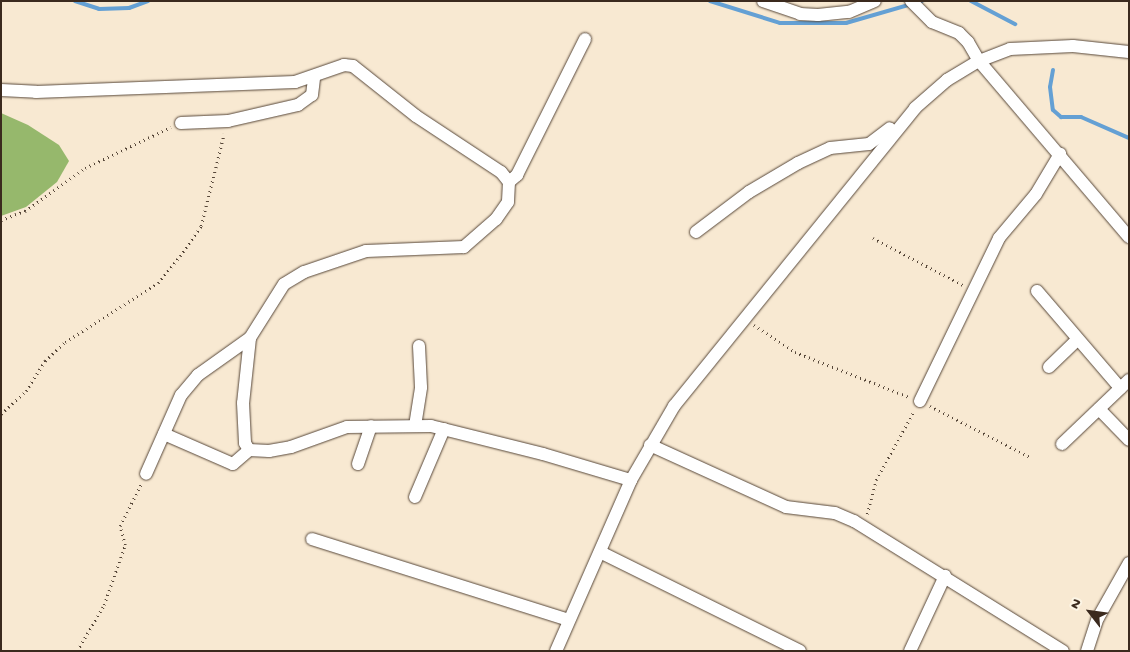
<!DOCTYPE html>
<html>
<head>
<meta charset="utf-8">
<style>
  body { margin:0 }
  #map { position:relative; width:1130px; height:652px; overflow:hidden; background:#f8e9d2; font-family:"Gochi Hand",sans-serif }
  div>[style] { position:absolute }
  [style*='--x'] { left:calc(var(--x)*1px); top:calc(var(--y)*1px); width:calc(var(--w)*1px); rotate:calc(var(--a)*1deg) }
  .forest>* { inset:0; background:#96b86c }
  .stream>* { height:4px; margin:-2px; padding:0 2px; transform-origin:2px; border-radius:2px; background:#64a0d4 }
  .path>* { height:2.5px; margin-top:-1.25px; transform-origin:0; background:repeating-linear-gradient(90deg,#574739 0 1px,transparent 0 5px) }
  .roads { filter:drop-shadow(0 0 1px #574739) drop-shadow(0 0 1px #574739) }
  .minor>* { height:12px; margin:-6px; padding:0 6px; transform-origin:6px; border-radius:6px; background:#fff }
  span { translate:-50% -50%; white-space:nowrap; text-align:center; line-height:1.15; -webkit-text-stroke:4px #fcf5e5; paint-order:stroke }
  .frame { position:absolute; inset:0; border:2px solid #3b2a1e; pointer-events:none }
  .north { position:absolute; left:1065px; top:587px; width:50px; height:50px; -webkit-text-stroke:4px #fcf5e5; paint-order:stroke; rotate:300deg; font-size:14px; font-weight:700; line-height:20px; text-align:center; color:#3b2a1e }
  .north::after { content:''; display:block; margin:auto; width:18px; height:22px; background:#3b2a1e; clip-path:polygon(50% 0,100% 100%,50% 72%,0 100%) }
</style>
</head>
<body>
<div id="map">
  <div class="forest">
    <i style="clip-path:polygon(1px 113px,28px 125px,59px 145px,69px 161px,57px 182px,26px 207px,1px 216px)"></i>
  </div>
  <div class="stream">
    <i style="--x:75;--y:1;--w:25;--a:18"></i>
    <i style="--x:99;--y:9;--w:30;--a:-2"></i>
    <i style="--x:129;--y:8;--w:20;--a:-20"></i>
    <i style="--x:710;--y:1;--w:73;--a:17.4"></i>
    <i style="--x:780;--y:23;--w:66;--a:0"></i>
    <i style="--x:846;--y:23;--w:79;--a:-16.1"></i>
    <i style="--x:971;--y:1;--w:50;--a:27.6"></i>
    <i style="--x:1053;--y:70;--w:17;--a:100"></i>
    <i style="--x:1050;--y:87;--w:23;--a:83"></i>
    <i style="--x:1053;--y:110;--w:11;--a:41"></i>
    <i style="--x:1061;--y:117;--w:20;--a:0"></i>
    <i style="--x:1081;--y:117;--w:52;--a:23.6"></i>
  </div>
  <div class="path">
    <i style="--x:1;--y:220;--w:26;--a:-21"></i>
    <i style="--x:25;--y:211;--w:74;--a:-35.6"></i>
    <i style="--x:85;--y:168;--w:95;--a:-25.5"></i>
    <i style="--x:873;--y:238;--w:102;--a:27.6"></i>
    <i style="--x:754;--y:325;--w:49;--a:33.4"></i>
    <i style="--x:795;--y:352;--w:123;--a:21.5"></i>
    <i style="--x:930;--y:406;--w:114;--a:27"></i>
    <i style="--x:1;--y:414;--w:34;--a:-43"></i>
    <i style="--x:26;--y:391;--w:36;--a:-58"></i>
    <i style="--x:45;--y:361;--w:28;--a:-44"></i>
    <i style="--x:65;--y:342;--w:110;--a:-32.4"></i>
    <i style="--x:158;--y:283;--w:35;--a:-51"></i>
    <i style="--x:180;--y:256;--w:37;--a:-55"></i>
    <i style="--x:201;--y:226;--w:95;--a:-76"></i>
    <i style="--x:867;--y:514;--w:35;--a:-75"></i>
    <i style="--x:876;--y:480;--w:79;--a:-61.2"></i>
    <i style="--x:77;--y:651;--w:53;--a:-59.6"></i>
    <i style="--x:104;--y:605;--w:64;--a:-70.7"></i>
    <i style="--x:125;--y:545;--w:20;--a:-105"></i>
    <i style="--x:120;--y:526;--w:47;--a:-63.4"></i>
  </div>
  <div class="roads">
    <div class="minor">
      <i style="--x:763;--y:1;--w:39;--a:19"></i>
      <i style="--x:800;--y:14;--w:18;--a:3"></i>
      <i style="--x:818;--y:15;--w:31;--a:-6"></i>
      <i style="--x:849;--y:12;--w:28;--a:-23"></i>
      <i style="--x:911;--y:1;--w:30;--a:45"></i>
      <i style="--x:932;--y:22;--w:29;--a:22"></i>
      <i style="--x:959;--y:33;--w:13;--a:45"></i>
      <i style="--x:968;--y:42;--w:22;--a:60"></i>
      <i style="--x:979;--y:61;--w:231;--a:49.6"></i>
      <i style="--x:1;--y:90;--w:35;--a:3"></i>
      <i style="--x:36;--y:92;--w:259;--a:-2.2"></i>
      <i style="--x:295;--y:82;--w:52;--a:-19.1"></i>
      <i style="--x:344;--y:65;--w:9;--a:6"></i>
      <i style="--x:353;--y:66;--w:80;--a:38.4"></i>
      <i style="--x:416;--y:116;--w:102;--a:33.4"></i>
      <i style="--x:501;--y:172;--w:13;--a:51"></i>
      <i style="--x:509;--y:182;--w:20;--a:93"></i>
      <i style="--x:508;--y:202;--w:21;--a:125"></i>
      <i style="--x:496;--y:219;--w:43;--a:138.8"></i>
      <i style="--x:464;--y:247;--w:98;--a:177.7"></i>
      <i style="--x:366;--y:251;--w:65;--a:161.3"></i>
      <i style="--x:304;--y:272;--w:23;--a:149"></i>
      <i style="--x:284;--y:284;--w:64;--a:122.2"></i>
      <i style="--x:250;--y:338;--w:64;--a:144.6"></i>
      <i style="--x:198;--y:375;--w:26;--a:130"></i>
      <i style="--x:181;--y:395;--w:86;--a:113.9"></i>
      <i style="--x:181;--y:123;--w:47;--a:-2.4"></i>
      <i style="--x:228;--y:121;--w:72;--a:-12.9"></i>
      <i style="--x:298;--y:105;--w:17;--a:-36"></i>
      <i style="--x:312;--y:95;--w:17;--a:-83"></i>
      <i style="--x:509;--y:182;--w:11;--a:-41"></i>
      <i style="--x:517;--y:175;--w:152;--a:-63.4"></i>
      <i style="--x:696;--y:232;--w:66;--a:-37"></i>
      <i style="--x:749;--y:192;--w:57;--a:-30.6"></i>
      <i style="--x:798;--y:163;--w:35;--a:-25"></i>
      <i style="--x:830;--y:148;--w:39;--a:-6"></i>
      <i style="--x:869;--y:144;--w:26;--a:-37"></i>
      <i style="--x:1037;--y:291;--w:128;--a:49.4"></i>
      <i style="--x:250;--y:338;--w:65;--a:96.1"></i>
      <i style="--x:243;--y:403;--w:40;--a:87.1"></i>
      <i style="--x:245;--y:443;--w:8;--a:60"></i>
      <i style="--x:249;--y:450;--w:20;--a:3"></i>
      <i style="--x:269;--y:451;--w:22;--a:-10"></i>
      <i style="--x:291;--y:447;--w:59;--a:-19.7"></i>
      <i style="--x:347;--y:427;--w:84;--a:-0.7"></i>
      <i style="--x:431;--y:426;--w:115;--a:14"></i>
      <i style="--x:543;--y:454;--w:92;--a:16.5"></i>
      <i style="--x:1049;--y:367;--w:39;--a:-44"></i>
      <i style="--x:920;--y:401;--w:181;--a:-64.1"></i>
      <i style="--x:999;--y:238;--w:57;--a:-49.9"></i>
      <i style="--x:1036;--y:194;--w:47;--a:-59"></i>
      <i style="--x:1099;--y:409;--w:43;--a:45.9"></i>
      <i style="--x:415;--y:426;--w:39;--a:-81"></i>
      <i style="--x:421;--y:387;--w:41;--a:-92.8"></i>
      <i style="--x:164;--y:434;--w:75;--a:23.5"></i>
      <i style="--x:233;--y:464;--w:21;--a:-41"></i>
      <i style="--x:1062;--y:444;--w:93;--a:-43.7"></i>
      <i style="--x:650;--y:445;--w:149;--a:24.5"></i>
      <i style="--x:786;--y:507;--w:49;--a:7"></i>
      <i style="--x:835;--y:513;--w:21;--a:23"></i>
      <i style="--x:854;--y:521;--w:246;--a:31.9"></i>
      <i style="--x:358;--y:464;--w:40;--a:-71.1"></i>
      <i style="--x:415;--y:497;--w:74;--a:-66.9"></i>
      <i style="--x:312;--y:539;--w:269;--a:17.5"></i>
      <i style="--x:600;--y:552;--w:223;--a:26.3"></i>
      <i style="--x:556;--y:651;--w:187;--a:-66.3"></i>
      <i style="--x:631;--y:480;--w:86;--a:-59.8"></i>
      <i style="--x:674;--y:406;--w:383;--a:-51"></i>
      <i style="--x:915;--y:108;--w:43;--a:-41.2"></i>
      <i style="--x:947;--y:80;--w:37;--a:-31"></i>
      <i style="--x:979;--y:61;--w:33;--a:-21"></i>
      <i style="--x:1010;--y:49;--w:63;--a:-2.7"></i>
      <i style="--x:1073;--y:46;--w:56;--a:6.1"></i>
      <i style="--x:910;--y:651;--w:83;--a:-65"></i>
      <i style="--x:1087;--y:651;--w:35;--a:-72"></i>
      <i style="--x:1098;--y:618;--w:63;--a:-60.6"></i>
    </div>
  </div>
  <div class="frame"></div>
  <div class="north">N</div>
</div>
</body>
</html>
